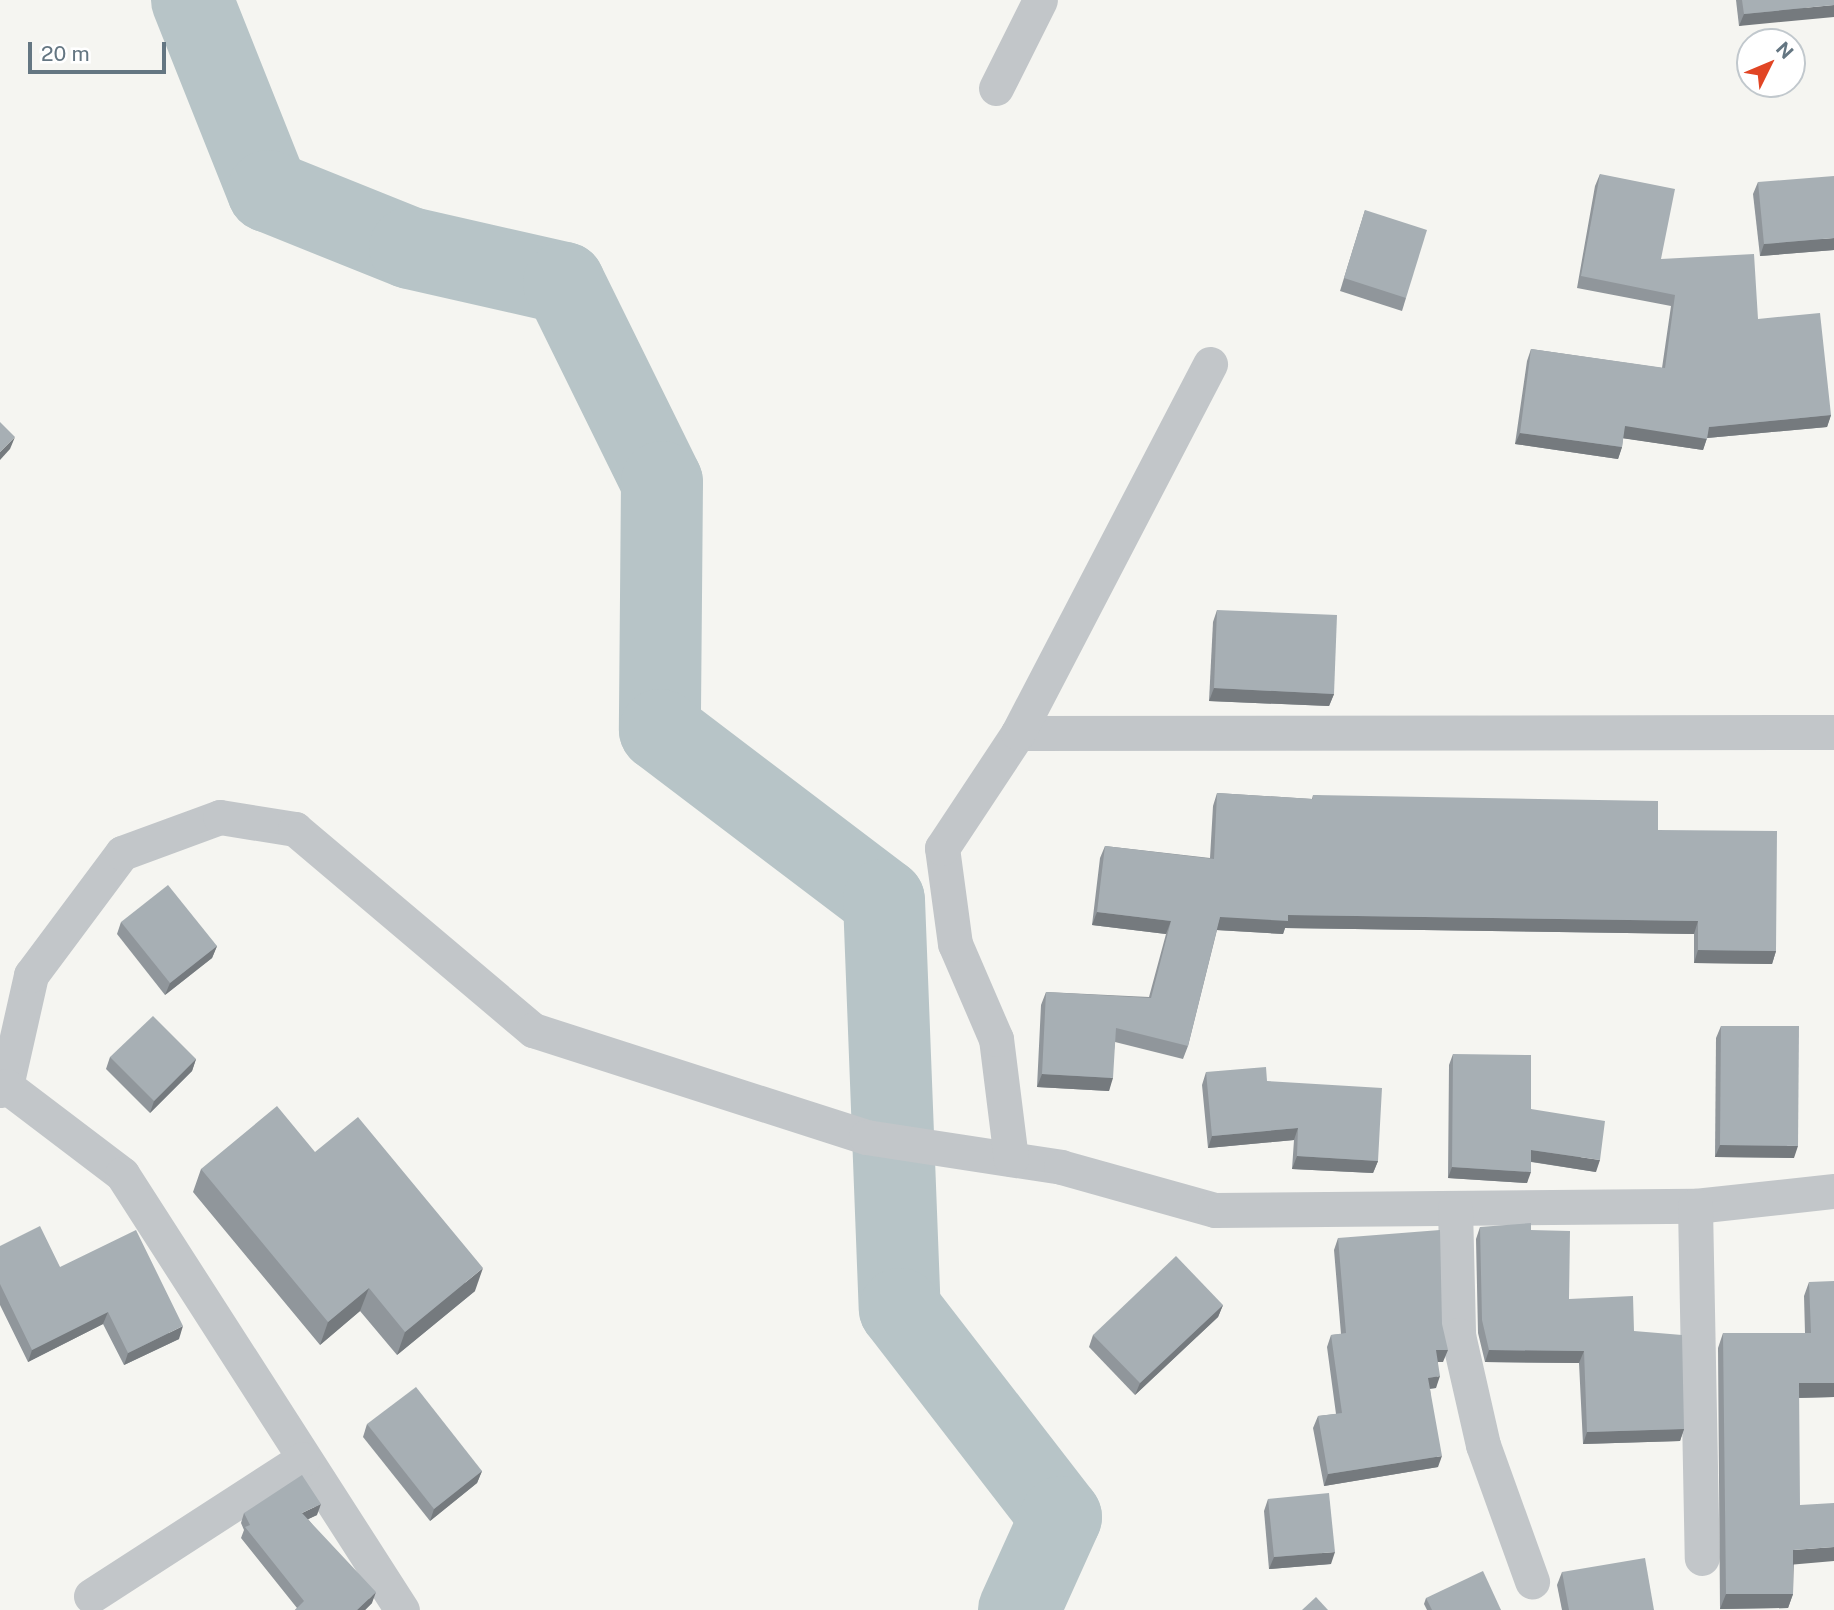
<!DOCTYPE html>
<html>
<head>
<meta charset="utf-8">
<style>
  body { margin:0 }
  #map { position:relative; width:1834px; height:1610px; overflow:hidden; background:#f5f5f1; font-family:"Public Sans",sans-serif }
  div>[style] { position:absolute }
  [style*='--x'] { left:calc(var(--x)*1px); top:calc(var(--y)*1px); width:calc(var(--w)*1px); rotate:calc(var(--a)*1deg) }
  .river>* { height:82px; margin:-41px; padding:0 41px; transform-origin:41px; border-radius:41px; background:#b7c4c7 }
  .minor>* { height:35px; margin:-17.5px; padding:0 17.5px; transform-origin:17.5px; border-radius:17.5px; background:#c2c6c9 }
  .wall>* { inset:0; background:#90969b }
  .shaded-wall>* { inset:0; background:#757a7e }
  .building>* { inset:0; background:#a7afb4 }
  span { translate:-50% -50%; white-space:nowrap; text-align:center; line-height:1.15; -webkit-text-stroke:7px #fff; paint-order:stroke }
  .north { position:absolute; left:1736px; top:28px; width:70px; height:70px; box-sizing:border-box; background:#fff; border:2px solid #c1c8cd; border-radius:50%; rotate:47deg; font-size:19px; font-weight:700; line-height:28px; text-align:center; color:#647682 }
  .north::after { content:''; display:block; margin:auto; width:24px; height:32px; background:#e14524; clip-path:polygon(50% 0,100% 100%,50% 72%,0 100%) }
  .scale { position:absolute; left:28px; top:42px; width:138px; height:32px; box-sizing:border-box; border:4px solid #647682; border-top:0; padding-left:9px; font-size:21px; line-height:24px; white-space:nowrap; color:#647682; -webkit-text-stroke:5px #fff; paint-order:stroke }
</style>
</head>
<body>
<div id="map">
  <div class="river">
    <i style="--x:192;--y:0;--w:206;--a:68.3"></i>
    <i style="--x:268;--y:191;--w:153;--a:21.9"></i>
    <i style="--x:410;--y:248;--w:158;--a:12.8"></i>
    <i style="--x:564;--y:283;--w:222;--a:63.8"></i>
    <i style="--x:662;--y:482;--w:248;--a:90.5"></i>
    <i style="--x:660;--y:730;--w:281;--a:37.2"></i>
    <i style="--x:884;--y:900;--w:409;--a:87.8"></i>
    <i style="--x:900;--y:1309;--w:263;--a:52.3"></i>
    <i style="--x:1061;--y:1517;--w:102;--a:114.3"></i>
  </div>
  <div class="minor">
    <i style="--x:996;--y:88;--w:98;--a:-63.4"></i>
    <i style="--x:1018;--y:733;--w:816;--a:-0.07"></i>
    <i style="--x:6;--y:1086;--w:114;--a:-77.3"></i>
    <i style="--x:31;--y:975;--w:152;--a:-53.3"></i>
    <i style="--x:122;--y:853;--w:104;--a:-20.2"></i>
    <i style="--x:220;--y:817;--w:76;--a:9.1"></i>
    <i style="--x:295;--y:829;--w:312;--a:40.2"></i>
    <i style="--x:533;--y:1030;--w:350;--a:17.8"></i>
    <i style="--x:866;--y:1137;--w:197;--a:8.7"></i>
    <i style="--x:1061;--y:1167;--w:160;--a:15.6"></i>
    <i style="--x:1215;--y:1210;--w:480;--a:-0.5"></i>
    <i style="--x:1695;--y:1206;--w:140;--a:-6.2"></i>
    <i style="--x:0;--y:1090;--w:7;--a:-34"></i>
    <i style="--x:6;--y:1086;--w:146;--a:37.2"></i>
    <i style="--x:122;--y:1174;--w:518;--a:57.29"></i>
    <i style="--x:1011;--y:1159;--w:121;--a:-97.1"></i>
    <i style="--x:996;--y:1039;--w:103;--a:-113.3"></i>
    <i style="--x:955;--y:944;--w:97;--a:-97.7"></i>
    <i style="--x:942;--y:848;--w:138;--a:-56.5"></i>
    <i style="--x:1018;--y:733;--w:416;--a:-62.5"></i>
    <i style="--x:1695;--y:1206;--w:352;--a:88.9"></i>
    <i style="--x:1455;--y:1208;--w:127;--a:88.6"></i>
    <i style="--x:1458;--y:1335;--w:113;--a:77.2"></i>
    <i style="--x:1483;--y:1445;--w:145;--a:70.2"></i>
    <i style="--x:91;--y:1596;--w:252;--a:-32.9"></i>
  </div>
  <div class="wall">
    <i style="clip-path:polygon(1736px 0,1834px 0,1739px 26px)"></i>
    <i style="clip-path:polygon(1600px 174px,1661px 259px,1758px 319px,1831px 415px,1827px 427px,1707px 438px,1703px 450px,1623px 438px,1622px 447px,1618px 459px,1515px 444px,1527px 361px,1531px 349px,1662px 368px,1671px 306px,1577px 288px,1595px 186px)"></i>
    <i style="clip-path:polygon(1758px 182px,1834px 250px,1760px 256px,1753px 194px)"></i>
    <i style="clip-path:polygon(1365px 210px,1406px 298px,1402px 311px,1340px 291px)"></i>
    <i style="clip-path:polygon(1217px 610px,1334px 694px,1329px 706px,1209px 701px,1213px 622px)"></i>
    <i style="clip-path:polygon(1217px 793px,1312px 799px,1313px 795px,1658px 830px,1776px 951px,1772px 964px,1694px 963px,1694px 934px,1285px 928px,1283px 934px,1217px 930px,1188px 1046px,1183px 1059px,1115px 1042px,1109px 1091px,1037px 1087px,1041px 1005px,1046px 992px,1149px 997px,1166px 934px,1092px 925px,1100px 858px,1105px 846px,1210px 858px,1213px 806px)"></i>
    <i style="clip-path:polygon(121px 922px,217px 946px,212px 958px,165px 995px,117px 934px)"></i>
    <i style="clip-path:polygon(1721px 1026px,1794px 1158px,1715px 1157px,1716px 1038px)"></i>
    <i style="clip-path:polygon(1453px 1054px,1531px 1109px,1596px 1172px,1531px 1162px,1527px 1183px,1448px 1178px,1449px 1065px)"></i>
    <i style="clip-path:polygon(110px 1057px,196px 1059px,192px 1071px,150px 1113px,106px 1069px)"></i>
    <i style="clip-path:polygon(1206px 1072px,1267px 1081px,1378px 1161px,1373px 1173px,1292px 1169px,1294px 1140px,1208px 1148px,1202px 1085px)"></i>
    <i style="clip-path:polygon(315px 1152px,475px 1291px,397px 1355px,360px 1311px,320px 1345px,193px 1192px,201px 1169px)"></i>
    <i style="clip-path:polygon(1480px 1227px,1531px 1230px,1569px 1299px,1634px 1331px,1684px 1429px,1680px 1441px,1583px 1444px,1579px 1363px,1485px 1362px,1478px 1333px,1476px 1239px)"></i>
    <i style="clip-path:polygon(1338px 1238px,1443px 1362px,1438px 1362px,1436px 1388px,1430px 1389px,1438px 1467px,1324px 1486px,1313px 1428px,1318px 1416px,1336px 1414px,1327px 1347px,1331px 1335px,1341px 1334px,1334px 1250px)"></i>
    <i style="clip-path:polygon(0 1246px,60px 1267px,179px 1339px,124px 1365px,103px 1324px,28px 1362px,0 1305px)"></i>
    <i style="clip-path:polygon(1809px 1282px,1834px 1397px,1799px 1398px,1793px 1594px,1788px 1608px,1720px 1609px,1718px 1348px,1723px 1333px,1805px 1333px,1804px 1296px)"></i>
    <i style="clip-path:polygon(1223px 1305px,1218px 1317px,1135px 1395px,1089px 1347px,1093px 1335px)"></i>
    <i style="clip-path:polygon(367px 1424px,482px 1471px,477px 1483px,430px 1521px,363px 1437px)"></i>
    <i style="clip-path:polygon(1268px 1499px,1331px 1564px,1269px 1569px,1264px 1511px)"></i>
    <i style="clip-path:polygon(244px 1513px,317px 1515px,308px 1519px,372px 1603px,365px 1610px,295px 1610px,297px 1608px,241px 1538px,244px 1530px,241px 1523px)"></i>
    <i style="clip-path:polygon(1562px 1572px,1654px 1610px,1562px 1610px,1557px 1585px)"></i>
    <i style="clip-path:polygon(1426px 1598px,1501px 1610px,1427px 1610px,1424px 1604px)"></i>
  </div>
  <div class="shaded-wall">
    <i style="clip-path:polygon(1834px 5px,1834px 17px,1739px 26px,1744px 14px)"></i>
    <i style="clip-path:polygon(1834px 238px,1834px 250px,1760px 256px,1764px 244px)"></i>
    <i style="clip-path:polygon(1831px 415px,1827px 427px,1707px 438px,1703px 450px,1621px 438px,1625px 426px,1709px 427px)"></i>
    <i style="clip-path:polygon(1520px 433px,1622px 447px,1618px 459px,1515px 444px)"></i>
    <i style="clip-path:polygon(15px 437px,10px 449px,0 460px,0 452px)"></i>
    <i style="clip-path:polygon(1214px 688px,1334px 694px,1329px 706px,1209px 701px)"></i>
    <i style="clip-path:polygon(1097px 912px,1171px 921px,1166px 934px,1092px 925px)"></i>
    <i style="clip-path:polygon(1288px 915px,1698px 921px,1694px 934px,1285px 928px,1283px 934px,1216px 930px,1220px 917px)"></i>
    <i style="clip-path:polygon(217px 946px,212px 958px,165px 995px,170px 983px)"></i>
    <i style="clip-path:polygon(1698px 950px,1776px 951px,1772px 964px,1694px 963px)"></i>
    <i style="clip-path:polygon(196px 1059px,192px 1071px,150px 1113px,154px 1101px)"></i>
    <i style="clip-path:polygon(1042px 1074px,1113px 1078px,1109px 1091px,1037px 1087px)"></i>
    <i style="clip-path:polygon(1298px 1128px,1294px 1140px,1208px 1148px,1212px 1136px)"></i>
    <i style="clip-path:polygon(1720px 1145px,1798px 1146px,1794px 1158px,1715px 1157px)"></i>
    <i style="clip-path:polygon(1531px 1150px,1600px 1160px,1596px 1172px,1527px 1161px)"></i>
    <i style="clip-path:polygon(1297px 1156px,1378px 1161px,1373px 1173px,1292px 1169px)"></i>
    <i style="clip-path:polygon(1452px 1167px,1531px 1172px,1527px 1183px,1448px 1178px)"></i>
    <i style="clip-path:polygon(483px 1268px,475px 1291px,397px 1355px,405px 1332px)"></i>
    <i style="clip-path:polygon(369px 1288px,360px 1311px,320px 1345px,328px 1322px)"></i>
    <i style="clip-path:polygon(1223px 1305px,1218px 1317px,1135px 1395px,1140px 1383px)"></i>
    <i style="clip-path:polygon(108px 1312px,103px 1324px,28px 1362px,32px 1350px)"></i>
    <i style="clip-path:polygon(183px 1326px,179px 1339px,124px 1365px,128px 1353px)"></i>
    <i style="clip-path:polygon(1436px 1350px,1448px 1350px,1443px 1362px,1432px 1362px)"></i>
    <i style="clip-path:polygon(1489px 1350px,1584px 1351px,1579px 1363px,1485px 1362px)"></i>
    <i style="clip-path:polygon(1440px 1376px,1436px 1388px,1424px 1389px,1428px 1378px)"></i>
    <i style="clip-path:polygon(1799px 1383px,1834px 1383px,1834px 1397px,1793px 1398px)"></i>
    <i style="clip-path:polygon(1684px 1429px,1680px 1441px,1583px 1444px,1587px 1432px)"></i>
    <i style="clip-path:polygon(1442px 1456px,1438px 1467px,1324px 1486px,1328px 1474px)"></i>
    <i style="clip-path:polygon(482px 1471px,477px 1483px,430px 1521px,434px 1509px)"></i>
    <i style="clip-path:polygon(321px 1504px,317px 1515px,298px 1524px,302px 1513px)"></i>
    <i style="clip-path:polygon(1834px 1547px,1834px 1561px,1788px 1565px,1793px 1550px)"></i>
    <i style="clip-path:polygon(1335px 1552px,1331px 1564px,1269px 1569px,1274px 1557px)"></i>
    <i style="clip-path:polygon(376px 1592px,372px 1603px,365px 1610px,357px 1610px)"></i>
    <i style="clip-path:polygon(1726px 1594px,1793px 1594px,1788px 1608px,1720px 1609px)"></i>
  </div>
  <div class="building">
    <i style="clip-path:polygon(1742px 0,1834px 0,1834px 5px,1744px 14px)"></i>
    <i style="clip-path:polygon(1600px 174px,1675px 189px,1661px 259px,1754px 254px,1758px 319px,1820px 313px,1831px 415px,1709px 427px,1707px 439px,1625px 426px,1622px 447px,1520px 433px,1531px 349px,1665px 368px,1675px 295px,1581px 276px)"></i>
    <i style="clip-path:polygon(1834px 176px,1834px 238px,1764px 244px,1758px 182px)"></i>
    <i style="clip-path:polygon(1365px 210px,1427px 230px,1406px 298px,1344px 278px)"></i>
    <i style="clip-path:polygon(0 422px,15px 437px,0 452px)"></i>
    <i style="clip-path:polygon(1217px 610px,1337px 615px,1334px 694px,1214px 688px)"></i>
    <i style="clip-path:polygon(1217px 793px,1313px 799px,1313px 795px,1658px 801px,1658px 830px,1777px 831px,1776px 951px,1698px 950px,1698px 921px,1288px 915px,1288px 921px,1220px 917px,1188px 1046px,1116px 1028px,1113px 1078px,1042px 1074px,1046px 992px,1151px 998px,1171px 921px,1097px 912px,1105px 846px,1214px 859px)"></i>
    <i style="clip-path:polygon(168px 885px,217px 946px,170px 983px,121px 922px)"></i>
    <i style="clip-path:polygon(153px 1016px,196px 1059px,154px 1101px,110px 1057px)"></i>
    <i style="clip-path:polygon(1721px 1026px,1799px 1026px,1798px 1146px,1720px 1145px)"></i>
    <i style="clip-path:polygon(1453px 1054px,1531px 1055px,1531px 1109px,1605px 1121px,1600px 1160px,1531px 1150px,1531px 1172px,1452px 1167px)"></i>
    <i style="clip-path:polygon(1266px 1067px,1267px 1081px,1382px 1088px,1378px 1161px,1297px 1156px,1298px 1128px,1212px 1136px,1206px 1072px)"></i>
    <i style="clip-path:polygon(277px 1106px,315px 1152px,358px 1117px,483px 1268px,405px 1332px,369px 1288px,328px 1322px,201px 1169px)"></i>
    <i style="clip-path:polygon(1531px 1223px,1531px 1230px,1570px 1231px,1569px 1299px,1633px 1296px,1634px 1331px,1682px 1335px,1684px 1429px,1587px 1432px,1584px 1351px,1489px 1350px,1482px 1320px,1480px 1227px)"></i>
    <i style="clip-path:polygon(40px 1226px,60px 1267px,136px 1230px,183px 1326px,128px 1353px,108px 1312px,32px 1350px,0 1284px,0 1246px)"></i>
    <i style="clip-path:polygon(1440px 1230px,1442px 1324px,1448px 1350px,1436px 1350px,1440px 1376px,1428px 1378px,1442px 1456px,1328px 1474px,1318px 1416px,1342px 1413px,1331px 1335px,1346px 1333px,1338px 1238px)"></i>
    <i style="clip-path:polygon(1176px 1256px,1223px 1305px,1140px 1383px,1093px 1335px)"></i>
    <i style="clip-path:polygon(1834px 1281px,1834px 1383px,1799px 1383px,1800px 1505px,1834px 1503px,1834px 1547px,1793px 1550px,1793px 1594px,1726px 1594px,1723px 1333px,1811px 1333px,1809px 1282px)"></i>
    <i style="clip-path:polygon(416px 1387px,482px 1471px,434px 1509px,367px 1424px)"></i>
    <i style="clip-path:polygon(302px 1475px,321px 1504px,302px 1513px,376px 1592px,357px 1610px,295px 1610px,304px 1601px,245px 1527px,250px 1525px,244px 1513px)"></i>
    <i style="clip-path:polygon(1329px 1493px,1335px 1552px,1274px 1557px,1268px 1499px)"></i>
    <i style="clip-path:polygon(1645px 1558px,1654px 1610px,1569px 1610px,1562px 1572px)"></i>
    <i style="clip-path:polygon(1483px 1571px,1501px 1610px,1432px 1610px,1426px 1598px)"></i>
    <i style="clip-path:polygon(1316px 1597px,1328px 1610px,1302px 1610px)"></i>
  </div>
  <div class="north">N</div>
  <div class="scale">20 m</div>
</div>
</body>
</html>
